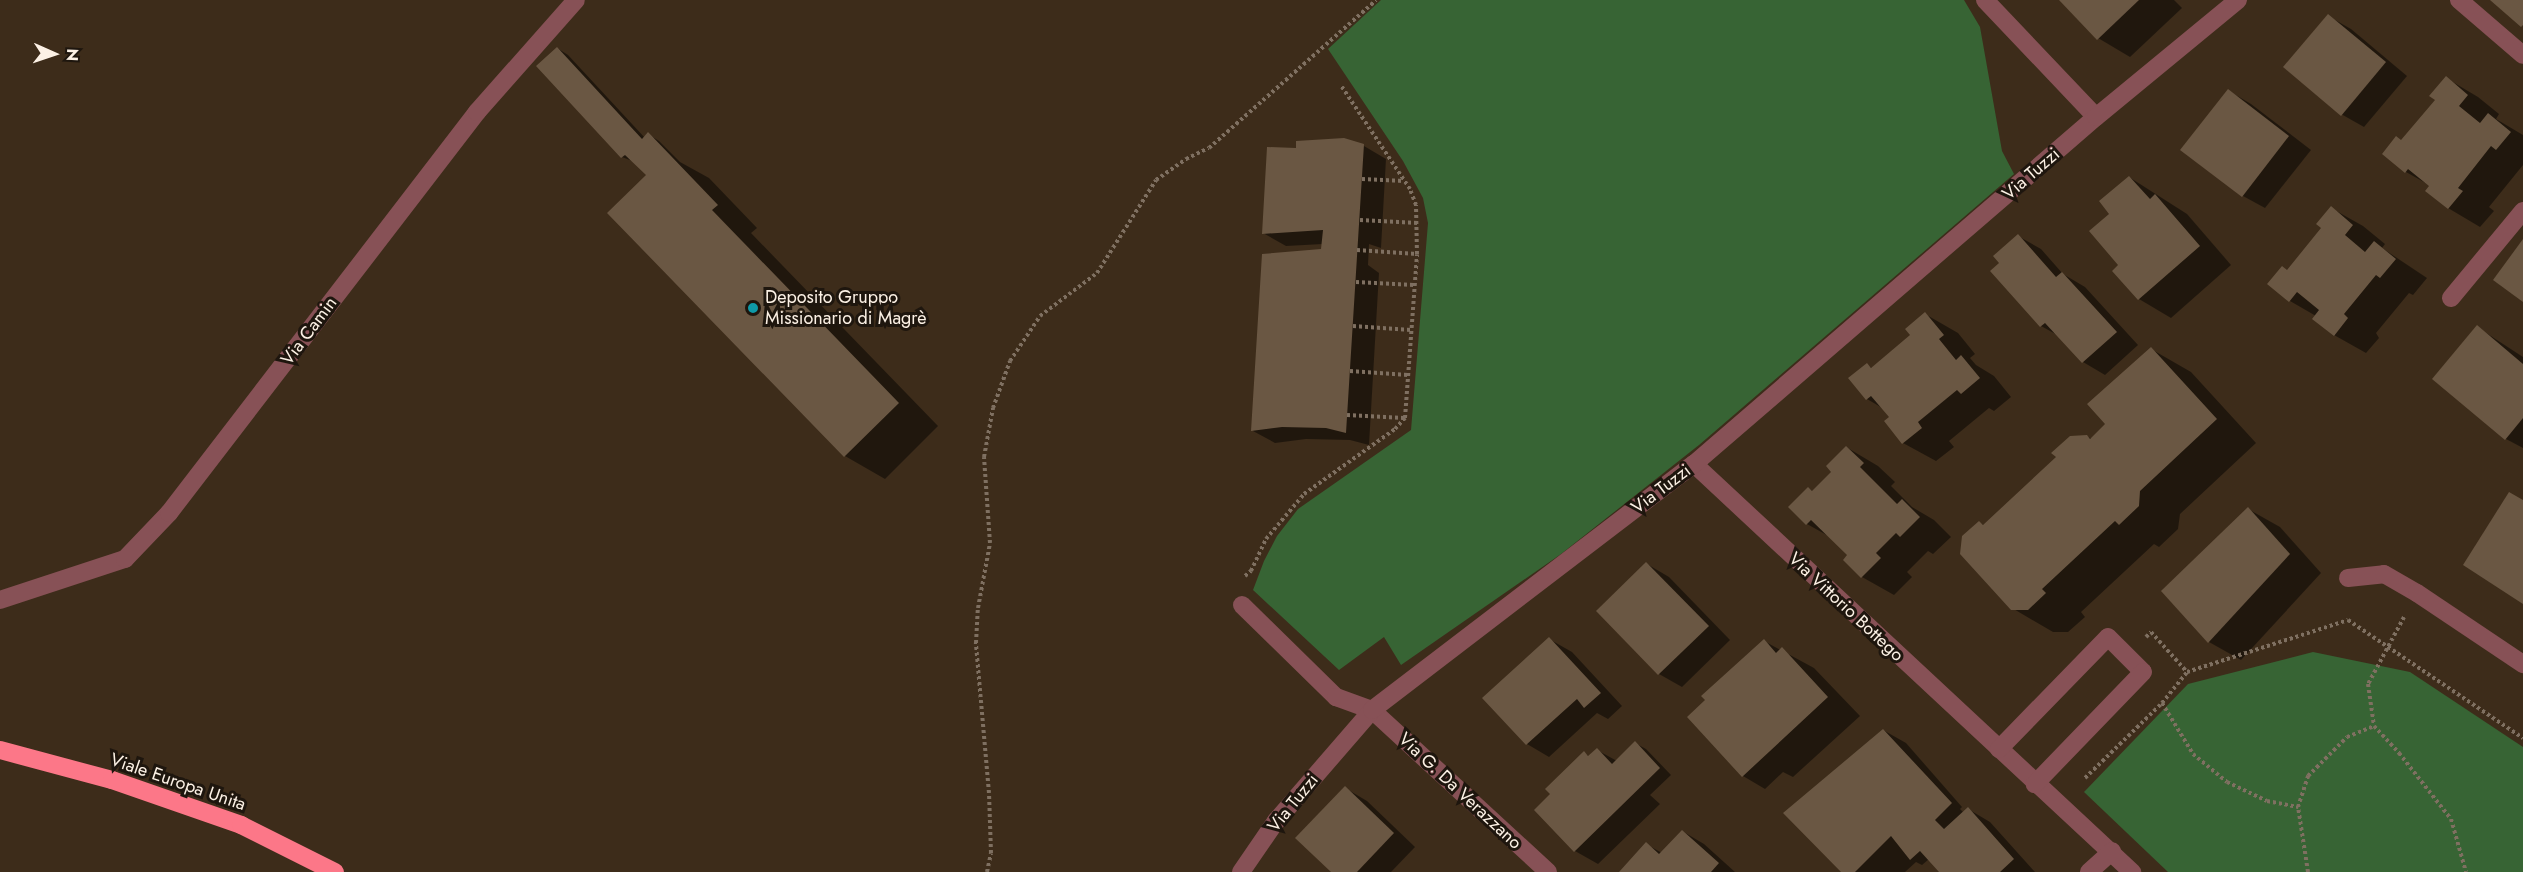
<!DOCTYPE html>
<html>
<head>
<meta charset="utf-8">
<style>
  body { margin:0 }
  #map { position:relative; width:2523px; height:872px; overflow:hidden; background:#3d2c1a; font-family:Jost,sans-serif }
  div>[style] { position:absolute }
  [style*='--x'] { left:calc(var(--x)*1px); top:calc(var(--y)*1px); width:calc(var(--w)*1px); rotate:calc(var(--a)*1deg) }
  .green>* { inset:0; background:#376434 }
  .shadow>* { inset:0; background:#0007 }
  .building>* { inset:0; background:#6a5743 }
  .path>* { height:4px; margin-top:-2px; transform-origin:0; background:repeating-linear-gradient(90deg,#7f7061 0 3px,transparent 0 6px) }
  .lane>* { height:18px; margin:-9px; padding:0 9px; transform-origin:9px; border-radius:9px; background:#875156 }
  .street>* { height:18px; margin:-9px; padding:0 9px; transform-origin:9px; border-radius:9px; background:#875156 }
  .highway>* { height:18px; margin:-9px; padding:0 9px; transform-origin:9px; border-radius:9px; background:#fc7788 }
  .dots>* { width:16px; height:16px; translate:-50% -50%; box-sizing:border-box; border:3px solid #1e160e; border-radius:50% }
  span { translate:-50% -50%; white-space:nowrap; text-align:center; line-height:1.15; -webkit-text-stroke:6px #1e160e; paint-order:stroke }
  .street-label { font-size:18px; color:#fcf1e5 }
  .poi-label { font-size:18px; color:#fcf1e5 }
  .left { translate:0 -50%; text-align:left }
  .north { position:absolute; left:24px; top:24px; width:60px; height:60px; -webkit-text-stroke:4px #1e160e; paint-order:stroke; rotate:93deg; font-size:16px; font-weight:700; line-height:24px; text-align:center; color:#fcf1e5 }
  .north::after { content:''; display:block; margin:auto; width:21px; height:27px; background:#fcf1e5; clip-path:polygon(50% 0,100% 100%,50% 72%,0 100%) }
</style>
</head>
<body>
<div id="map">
  <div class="green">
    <i style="clip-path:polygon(1381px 0,1964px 0,1980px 27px,2002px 151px,2014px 174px,1699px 445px,1561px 554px,1401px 665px,1384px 637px,1339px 670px,1253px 590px,1264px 561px,1277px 536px,1298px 509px,1411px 430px,1428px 223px,1423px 198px,1403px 161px,1328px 49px)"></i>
    <i style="clip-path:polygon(2313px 652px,2410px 672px,2523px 747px,2523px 872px,2168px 872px,2084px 792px,2188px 684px)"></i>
  </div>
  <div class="shadow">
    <i style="clip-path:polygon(2062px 0,2174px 0,2182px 8px,2130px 57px,2098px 38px)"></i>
    <i style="clip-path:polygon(2328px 16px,2351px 29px,2407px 76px,2364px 127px,2341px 114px)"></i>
    <i style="clip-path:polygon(557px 48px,568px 55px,645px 138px,648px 134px,659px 141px,680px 162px,709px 178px,757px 228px,751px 233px,938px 426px,885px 479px,845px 456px,609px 213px,648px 175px,635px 162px,622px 157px)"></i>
    <i style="clip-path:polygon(2446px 78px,2478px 97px,2499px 114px,2496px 119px,2523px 135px,2523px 165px,2489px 207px,2494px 211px,2480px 227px,2448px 208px,2431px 186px,2406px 172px,2402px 141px,2437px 100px)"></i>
    <i style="clip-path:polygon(2229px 91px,2251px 104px,2311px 150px,2265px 208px,2243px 196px)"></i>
    <i style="clip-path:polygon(1364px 146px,1386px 159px,1381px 248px,1369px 244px,1368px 265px,1379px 273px,1369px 445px,1350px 440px,1306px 439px,1275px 443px,1253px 431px,1327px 251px,1323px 244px,1286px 246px,1263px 233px)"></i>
    <i style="clip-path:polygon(2129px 177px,2187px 214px,2231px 265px,2171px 318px,2139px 299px,2120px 266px,2111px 214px)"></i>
    <i style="clip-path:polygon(2331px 208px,2363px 226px,2385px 244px,2382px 248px,2427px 278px,2413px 295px,2409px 293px,2376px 333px,2379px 338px,2366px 353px,2334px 335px,2316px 316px,2290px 301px,2288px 271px,2323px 228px)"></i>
    <i style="clip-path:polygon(2018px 236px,2041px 249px,2063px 274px,2085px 287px,2138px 345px,2105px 375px,2083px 362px,2061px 337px,2041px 326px,2002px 263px)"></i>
    <i style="clip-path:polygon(1925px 314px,1958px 333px,1975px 354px,1970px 358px,1976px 365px,1994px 376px,2011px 397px,1994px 411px,1989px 408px,1949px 441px,1954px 447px,1936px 461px,1903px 443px,1891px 418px,1884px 409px,1867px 399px,1867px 365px,1872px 368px,1912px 335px)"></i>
    <i style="clip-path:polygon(2477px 327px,2523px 357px,2523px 448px,2506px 439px)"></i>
    <i style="clip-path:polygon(2151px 349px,2191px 372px,2256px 443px,2180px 514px,2178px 529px,2159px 547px,2154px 544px,2081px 612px,2085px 617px,2068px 632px,2053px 632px,2012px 608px,1979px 522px,1985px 526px,2086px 436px,2092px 439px,2107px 424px)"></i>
    <i style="clip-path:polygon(1846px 447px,1878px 466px,1895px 482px,1891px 486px,1912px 507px,1934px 520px,1951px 537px,1933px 554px,1928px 551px,1907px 572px,1912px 577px,1894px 595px,1862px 577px,1849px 555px,1832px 538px,1807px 524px,1808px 488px,1814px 492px,1833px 472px)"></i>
    <i style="clip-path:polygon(2248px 509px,2280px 527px,2321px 573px,2241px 660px,2209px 642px,2163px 591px)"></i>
    <i style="clip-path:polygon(1647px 564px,1669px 577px,1730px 640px,1682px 687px,1659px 674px,1598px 611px)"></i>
    <i style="clip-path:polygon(1549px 639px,1572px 652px,1622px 706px,1608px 719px,1597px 713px,1549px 757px,1527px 744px)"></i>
    <i style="clip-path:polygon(1764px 641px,1814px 668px,1860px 716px,1793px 777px,1783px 772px,1765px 789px,1743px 776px)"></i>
    <i style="clip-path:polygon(1883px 730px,1906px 743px,1962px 807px,1960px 809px,1964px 813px,1968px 809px,1990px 822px,2035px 872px,1941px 872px,1929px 859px,1922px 865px,1916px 862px,1905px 872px,1843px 872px)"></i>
    <i style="clip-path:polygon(1635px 743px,1646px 749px,1671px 775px,1650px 795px,1660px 804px,1598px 864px,1575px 851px,1536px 810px,1552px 795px,1584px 753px,1590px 757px,1597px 750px,1617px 761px)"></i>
    <i style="clip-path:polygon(1345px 788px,1367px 801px,1415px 847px,1391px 872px,1333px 872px)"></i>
    <i style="clip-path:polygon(1682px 831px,1704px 844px,1735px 872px,1621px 872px,1646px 844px,1662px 853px)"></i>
  </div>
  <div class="building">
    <i style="clip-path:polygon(2059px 0,2139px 0,2097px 40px)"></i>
    <i style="clip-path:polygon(2490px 0,2523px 0,2523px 25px,2521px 27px)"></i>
    <i style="clip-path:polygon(2328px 14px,2386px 62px,2341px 116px,2283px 67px)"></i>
    <i style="clip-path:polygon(557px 47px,642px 139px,648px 132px,718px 205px,712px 210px,899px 403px,844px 457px,607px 213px,646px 175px,625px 155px,621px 158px,536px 66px)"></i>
    <i style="clip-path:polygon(2446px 76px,2468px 95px,2459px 106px,2480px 123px,2488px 113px,2511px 132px,2496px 150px,2491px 146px,2458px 188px,2463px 191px,2448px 209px,2425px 191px,2429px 186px,2408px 169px,2405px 173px,2382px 154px,2396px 136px,2401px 140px,2435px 100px,2429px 96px)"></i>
    <i style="clip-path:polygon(2228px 89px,2289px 136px,2242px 197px,2180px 150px)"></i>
    <i style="clip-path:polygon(1344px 138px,1364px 144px,1346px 433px,1326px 428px,1282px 427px,1251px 431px,1262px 254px,1321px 249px,1323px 230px,1262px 234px,1267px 147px,1296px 148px,1296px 141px)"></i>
    <i style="clip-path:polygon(2129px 176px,2150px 199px,2155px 194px,2200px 246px,2138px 300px,2112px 271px,2118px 265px,2089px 231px,2109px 214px,2099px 201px)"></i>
    <i style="clip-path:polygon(2331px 206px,2353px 225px,2345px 235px,2365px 252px,2374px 241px,2396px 259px,2380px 278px,2376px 275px,2344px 314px,2348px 318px,2334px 336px,2312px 319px,2319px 310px,2297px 292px,2289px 302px,2267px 284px,2282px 266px,2287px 270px,2321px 228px,2316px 224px)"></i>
    <i style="clip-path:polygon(2018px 234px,2056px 277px,2062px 272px,2117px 332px,2082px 363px,2045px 323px,2040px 327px,1990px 271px,1999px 263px,1993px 256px)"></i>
    <i style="clip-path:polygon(2523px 239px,2523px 302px,2493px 280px)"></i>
    <i style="clip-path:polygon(1925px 312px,1944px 335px,1939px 339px,1956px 360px,1961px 355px,1980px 378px,1961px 394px,1957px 390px,1918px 422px,1922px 428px,1902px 444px,1884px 421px,1889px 417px,1871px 396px,1866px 400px,1848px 378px,1867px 363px,1871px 368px,1910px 335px,1905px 329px)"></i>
    <i style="clip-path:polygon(2477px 325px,2523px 364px,2523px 418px,2505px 440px,2432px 379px)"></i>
    <i style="clip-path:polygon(2151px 347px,2217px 419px,2140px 491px,2139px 506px,2119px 525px,2115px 521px,2042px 589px,2046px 593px,2028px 610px,2011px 610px,1960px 554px,1962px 536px,1979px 521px,1983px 525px,2056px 457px,2051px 453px,2070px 436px,2087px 435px,2090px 439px,2105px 424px,2087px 404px)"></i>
    <i style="clip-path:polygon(1846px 446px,1864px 463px,1860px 467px,1897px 504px,1902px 499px,1920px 517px,1900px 537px,1896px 533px,1876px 553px,1881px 558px,1861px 578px,1843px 560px,1847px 555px,1811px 520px,1806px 525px,1788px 507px,1808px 487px,1812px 491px,1831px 472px,1826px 466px)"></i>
    <i style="clip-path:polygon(2509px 492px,2523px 500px,2523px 604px,2463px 565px)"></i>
    <i style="clip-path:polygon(2248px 507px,2290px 554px,2208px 643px,2161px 591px)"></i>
    <i style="clip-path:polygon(1646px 562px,1709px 626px,1658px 675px,1596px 611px)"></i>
    <i style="clip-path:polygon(1549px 637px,1601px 693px,1584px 708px,1577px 699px,1526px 745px,1482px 698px)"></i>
    <i style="clip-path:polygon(1764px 639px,1776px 653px,1782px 647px,1828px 697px,1742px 777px,1687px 717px,1705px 700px,1701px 696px)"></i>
    <i style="clip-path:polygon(1883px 729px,1952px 803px,1935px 820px,1944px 829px,1968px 807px,2014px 859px,2000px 872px,1939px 872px,1920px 851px,1910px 860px,1891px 836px,1855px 872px,1841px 872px,1783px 813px)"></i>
    <i style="clip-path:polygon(1635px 741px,1660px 768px,1574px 852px,1534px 810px,1550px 794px,1545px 789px,1584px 751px,1588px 756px,1597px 748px,1612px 764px)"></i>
    <i style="clip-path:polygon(1345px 786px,1394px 833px,1357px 872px,1331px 872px,1295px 838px)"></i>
    <i style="clip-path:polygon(1682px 830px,1719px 863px,1711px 872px,1619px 872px,1646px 842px,1659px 854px)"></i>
  </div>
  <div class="path">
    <i style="--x:1362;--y:179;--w:42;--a:2.7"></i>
    <i style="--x:1360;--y:220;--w:58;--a:3"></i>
    <i style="--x:1357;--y:250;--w:60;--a:3.8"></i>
    <i style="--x:1356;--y:282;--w:58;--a:3"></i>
    <i style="--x:1353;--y:326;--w:58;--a:3.9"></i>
    <i style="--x:1350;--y:371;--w:58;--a:3.9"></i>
    <i style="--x:1347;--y:415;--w:57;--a:3"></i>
    <i style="--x:1245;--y:576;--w:8;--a:-40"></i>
    <i style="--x:1251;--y:571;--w:35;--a:-65"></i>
    <i style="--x:1266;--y:539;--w:59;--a:-49.8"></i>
    <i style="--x:1304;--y:494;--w:112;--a:-35.5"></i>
    <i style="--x:1395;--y:429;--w:15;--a:-48"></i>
    <i style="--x:1405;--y:418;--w:164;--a:-85.8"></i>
    <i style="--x:1417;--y:254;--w:49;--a:-91.2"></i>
    <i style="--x:1416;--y:205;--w:17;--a:-111"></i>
    <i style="--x:1410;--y:189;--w:123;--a:-123.7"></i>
    <i style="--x:2404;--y:617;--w:76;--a:118.2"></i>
    <i style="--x:2368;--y:684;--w:42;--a:81.9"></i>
    <i style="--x:2374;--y:726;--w:37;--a:47"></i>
    <i style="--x:2399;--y:753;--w:84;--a:51.8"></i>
    <i style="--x:2451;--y:819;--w:55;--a:74.2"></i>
    <i style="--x:2146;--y:637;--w:7;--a:-45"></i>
    <i style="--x:2151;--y:632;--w:54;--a:48"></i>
    <i style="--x:2162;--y:703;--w:60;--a:58.7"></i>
    <i style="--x:2193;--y:754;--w:44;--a:39.5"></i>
    <i style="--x:2227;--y:782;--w:44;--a:25.4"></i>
    <i style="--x:2267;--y:801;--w:32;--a:11"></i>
    <i style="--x:2085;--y:778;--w:107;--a:-44.2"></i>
    <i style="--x:2162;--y:703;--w:40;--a:-51"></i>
    <i style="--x:2187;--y:672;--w:169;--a:-17.9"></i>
    <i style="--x:2348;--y:620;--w:211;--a:34"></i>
    <i style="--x:987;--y:872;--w:19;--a:-78"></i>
    <i style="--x:991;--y:853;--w:60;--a:-91.9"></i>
    <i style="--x:989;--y:793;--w:151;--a:-95"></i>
    <i style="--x:976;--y:643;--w:35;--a:-87"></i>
    <i style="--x:978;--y:608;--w:66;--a:-79.5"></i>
    <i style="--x:990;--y:543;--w:86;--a:-94"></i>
    <i style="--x:984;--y:457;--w:50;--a:-79.6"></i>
    <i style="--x:993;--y:408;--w:50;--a:-70.1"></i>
    <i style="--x:1010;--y:361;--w:54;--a:-56.3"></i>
    <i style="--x:1040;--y:316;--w:71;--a:-37"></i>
    <i style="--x:1097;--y:273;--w:110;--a:-57.6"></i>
    <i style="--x:1156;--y:180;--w:37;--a:-35"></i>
    <i style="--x:1186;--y:159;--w:25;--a:-26"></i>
    <i style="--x:1209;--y:148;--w:223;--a:-41.5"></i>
    <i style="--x:2308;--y:872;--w:66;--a:-98.7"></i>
    <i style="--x:2298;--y:807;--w:33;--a:-72"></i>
    <i style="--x:2308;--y:776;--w:55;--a:-45"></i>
    <i style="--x:2347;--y:737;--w:29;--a:-22"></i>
  </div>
  <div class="lane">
    <i style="--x:1242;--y:605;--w:132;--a:44.4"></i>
    <i style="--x:1336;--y:697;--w:38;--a:20"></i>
  </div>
  <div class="street">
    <i style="--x:1985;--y:0;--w:161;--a:46.5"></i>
    <i style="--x:2459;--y:0;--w:84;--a:40.7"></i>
    <i style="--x:2451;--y:298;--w:113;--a:-50.4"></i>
    <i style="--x:1694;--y:464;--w:599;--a:42.97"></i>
    <i style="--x:2348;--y:578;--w:36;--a:-6"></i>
    <i style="--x:2384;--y:574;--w:38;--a:30"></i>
    <i style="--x:2417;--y:593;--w:128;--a:33.8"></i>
    <i style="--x:0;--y:600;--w:132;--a:-18.2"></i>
    <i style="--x:125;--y:559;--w:64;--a:-46.3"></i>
    <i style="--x:169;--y:513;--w:506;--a:-52.47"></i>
    <i style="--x:477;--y:112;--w:149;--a:-48.5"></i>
    <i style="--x:1372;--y:710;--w:239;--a:42.6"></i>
    <i style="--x:1999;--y:749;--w:156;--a:-45.8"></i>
    <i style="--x:2108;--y:637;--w:49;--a:45"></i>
    <i style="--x:2143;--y:672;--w:156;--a:134"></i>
    <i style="--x:1241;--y:872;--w:62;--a:-55.5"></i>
    <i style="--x:1276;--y:821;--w:147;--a:-49.1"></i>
    <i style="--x:1372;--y:710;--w:405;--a:-37.4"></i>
    <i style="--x:1694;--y:464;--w:531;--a:-40.8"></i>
    <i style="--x:2096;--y:117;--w:184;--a:-39.5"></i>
    <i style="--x:2089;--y:872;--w:31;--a:-42"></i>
  </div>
  <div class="highway">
    <i style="--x:0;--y:750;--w:116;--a:15"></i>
    <i style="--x:112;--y:780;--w:137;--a:19.2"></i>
    <i style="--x:241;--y:825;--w:105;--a:26.6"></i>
  </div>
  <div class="dots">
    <i style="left:753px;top:308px;background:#0f9aa8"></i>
  </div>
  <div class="street-label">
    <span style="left:2031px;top:174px;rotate:-41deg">Via Tuzzi</span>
    <span style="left:309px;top:331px;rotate:-53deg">Via Camin</span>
    <span style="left:1661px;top:489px;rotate:-37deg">Via Tuzzi</span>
    <span style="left:1846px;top:607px;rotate:43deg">Via Vittorio Bottego</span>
    <span style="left:178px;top:782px;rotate:19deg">Viale Europa Unita</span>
    <span style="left:1460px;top:791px;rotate:43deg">Via G. Da Verazzano</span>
    <span style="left:1293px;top:803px;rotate:-51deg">Via Tuzzi</span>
  </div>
  <div class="poi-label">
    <span class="left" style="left:765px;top:308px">Deposito Gruppo<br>Missionario di Magrè</span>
  </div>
  <div class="north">N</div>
</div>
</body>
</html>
